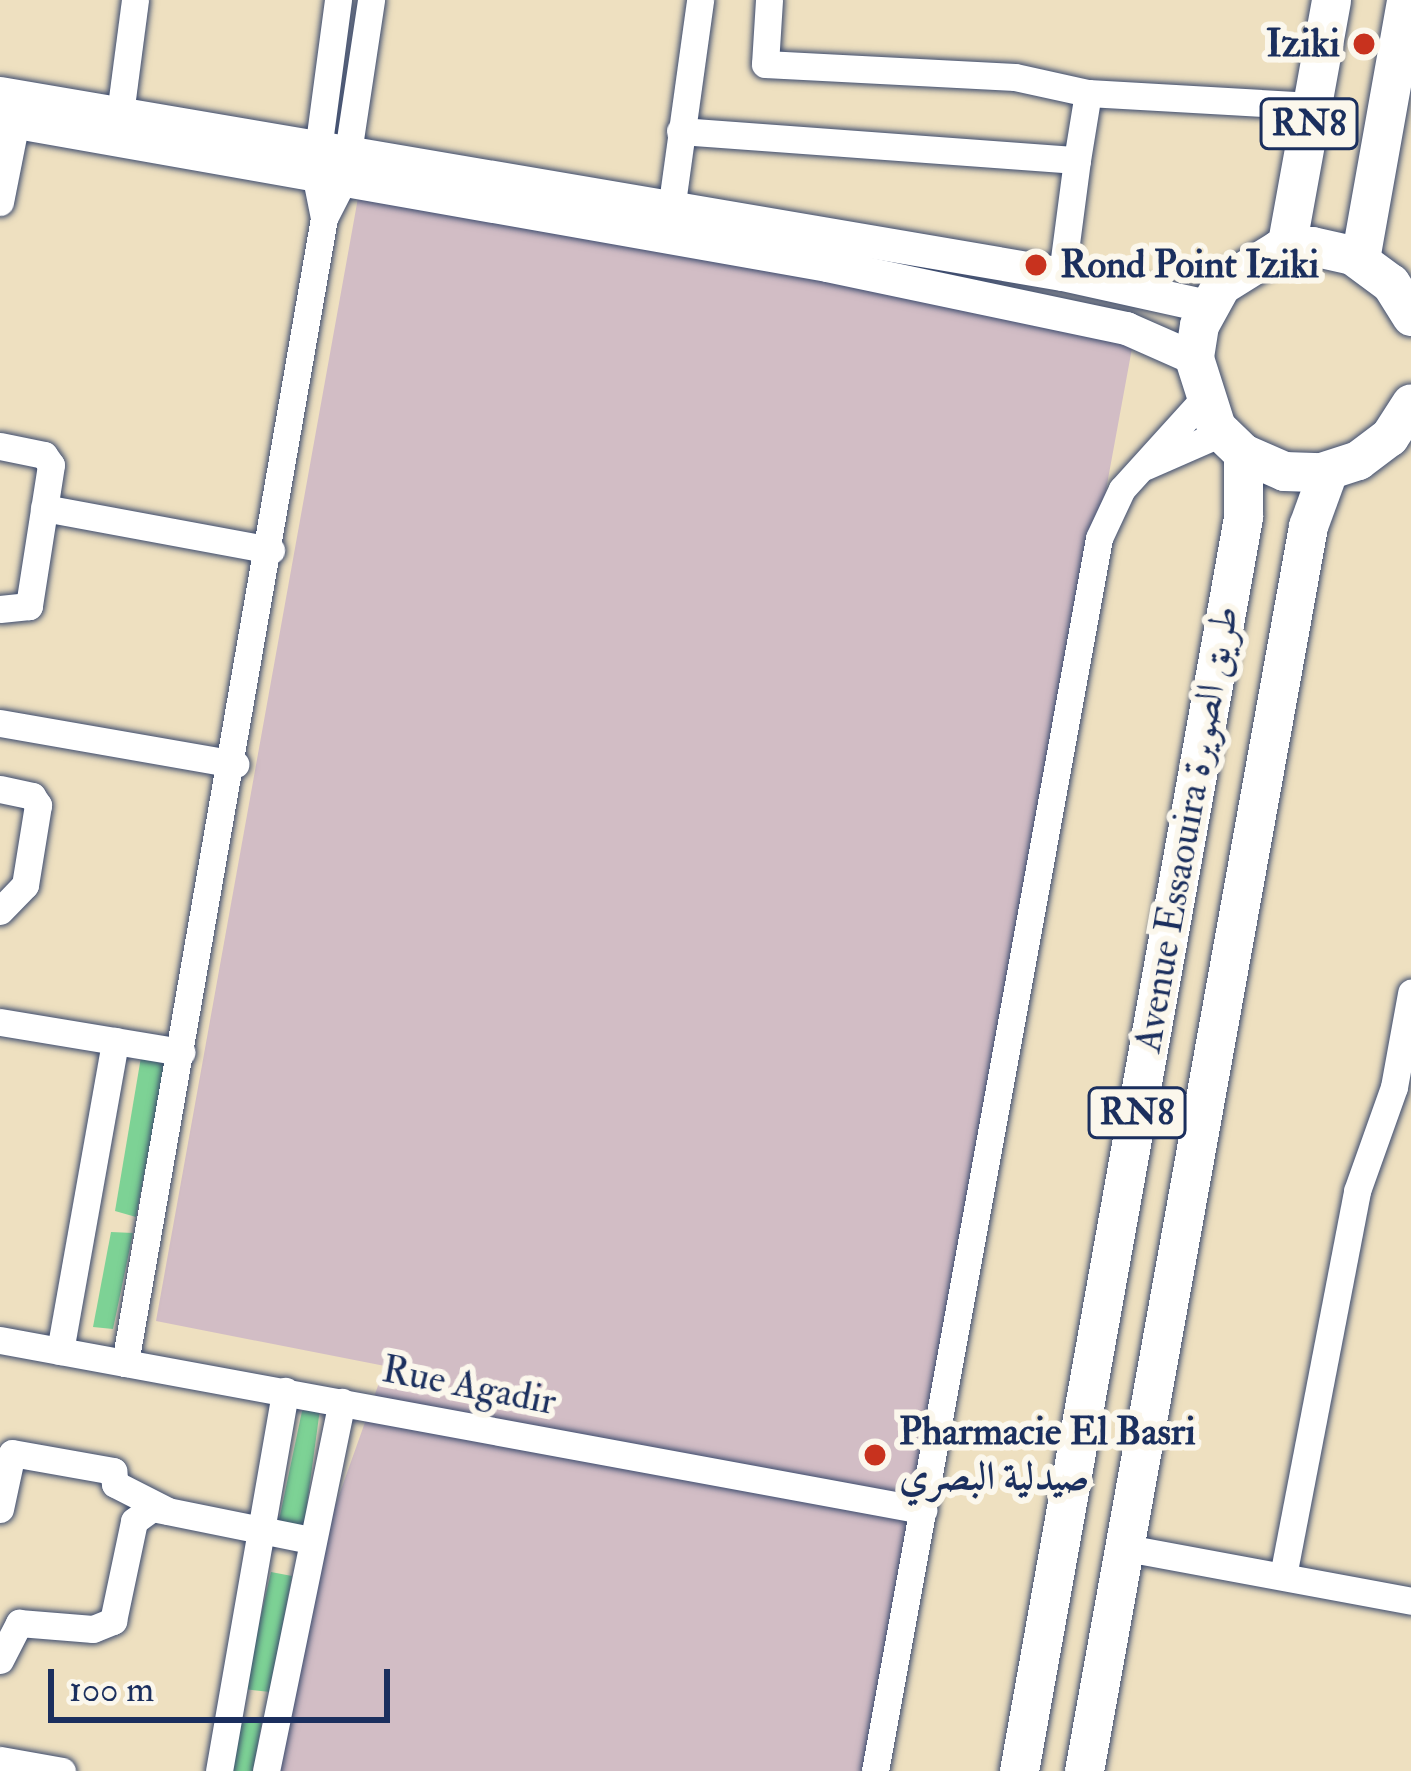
<!DOCTYPE html>
<html>
<head>
<meta charset="utf-8">
<style>
  body { margin:0 }
  #map { position:relative; width:1411px; height:1771px; overflow:hidden; background:#eee0c0; font-family:"IM FELL Double Pica",Amiri,serif }
  div>[style] { position:absolute }
  [style*='--x'] { left:calc(var(--x)*1px); top:calc(var(--y)*1px); width:calc(var(--w)*1px); rotate:calc(var(--a)*1deg) }
  .industrial>* { inset:0; background:#d2bdc5 }
  .green>* { inset:0; background:#7dd295 }
  .roads { filter:drop-shadow(0 0 3px #3b4a6d) drop-shadow(0 0 3px #3b4a6d) }
  .minor>* { height:27px; margin:-13.5px; padding:0 13.5px; transform-origin:13.5px; border-radius:13.5px; background:#fff }
  .tertiary>* { height:33px; margin:-16.5px; padding:0 16.5px; transform-origin:16.5px; border-radius:16.5px; background:#fff }
  .primary>* { height:39px; margin:-19.5px; padding:0 19.5px; transform-origin:19.5px; border-radius:19.5px; background:#fff }
  .dots>* { width:33px; height:33px; translate:-50% -50%; box-sizing:border-box; border:6px solid #fbf7ec; border-radius:50% }
  span { translate:-50% -50%; white-space:nowrap; text-align:center; line-height:1.15; -webkit-text-stroke:12px #fbf7ec; paint-order:stroke }
  .shield-label span { padding:3px 9px; background:#fbf7ec; border:3px solid; border-radius:9px; -webkit-text-stroke-width:0 }
  .shield-label { font-size:36px; color:#1b2f5e; font-weight:700 }
  .poi-label { font-size:39px; color:#1b2f5e; font-weight:700 }
  .right { translate:-100% -50%; text-align:right }
  .left { translate:0 -50%; text-align:left }
  .street-label { font-size:39px; color:#1b2f5e }
  .scale { position:absolute; left:48px; top:1669px; width:342px; height:54px; box-sizing:border-box; border:6px solid #1b2f5e; border-top:0; padding-left:15px; font-size:36px; line-height:42px; white-space:nowrap; color:#1b2f5e; -webkit-text-stroke:9px #fbf7ec; paint-order:stroke }
</style>
</head>
<body>
<div id="map">
  <div class="industrial">
    <i style="clip-path:polygon(363px 170px,1137px 321px,871px 1771px,275px 1771px,321px 1546px,385px 1366px,156px 1321px)"></i>
  </div>
  <div class="green">
    <i style="clip-path:polygon(141px 1057px,166px 1060px,136px 1217px,115px 1211px)"></i>
    <i style="clip-path:polygon(111px 1232px,133px 1233px,113px 1329px,93px 1327px)"></i>
    <i style="clip-path:polygon(320px 1409px,304px 1527px,278px 1525px,302px 1411px)"></i>
    <i style="clip-path:polygon(271px 1572px,292px 1576px,270px 1692px,244px 1689px)"></i>
    <i style="clip-path:polygon(262px 1721px,253px 1771px,230px 1771px,237px 1724px)"></i>
  </div>
  <div class="roads">
    <div class="minor">
      <i style="--x:338;--y:0;--w:175;--a:97.6"></i>
      <i style="--x:315;--y:173;--w:46;--a:78.7"></i>
      <i style="--x:324;--y:218;--w:44;--a:-62.9"></i>
      <i style="--x:344;--y:179;--w:181;--a:-81.4"></i>
      <i style="--x:769;--y:0;--w:64;--a:93.6"></i>
      <i style="--x:765;--y:64;--w:250;--a:3"></i>
      <i style="--x:1015;--y:77;--w:75;--a:12.4"></i>
      <i style="--x:1088;--y:93;--w:224;--a:3.3"></i>
      <i style="--x:120;--y:114;--w:115;--a:-82.5"></i>
      <i style="--x:680;--y:131;--w:398;--a:4.2"></i>
      <i style="--x:1077;--y:160;--w:115;--a:97.5"></i>
      <i style="--x:1077;--y:160;--w:68;--a:-80.7"></i>
      <i style="--x:0;--y:202;--w:98;--a:-78.8"></i>
      <i style="--x:671;--y:210;--w:212;--a:-82.1"></i>
      <i style="--x:0;--y:446;--w:45;--a:11.6"></i>
      <i style="--x:44;--y:455;--w:12;--a:55"></i>
      <i style="--x:51;--y:465;--w:143;--a:98.9"></i>
      <i style="--x:29;--y:606;--w:29;--a:174"></i>
      <i style="--x:1146;--y:466;--w:82;--a:-23.7"></i>
      <i style="--x:44;--y:508;--w:231;--a:10.5"></i>
      <i style="--x:0;--y:723;--w:239;--a:9.9"></i>
      <i style="--x:0;--y:789;--w:33;--a:12"></i>
      <i style="--x:32;--y:796;--w:11;--a:56"></i>
      <i style="--x:38;--y:805;--w:81;--a:99.2"></i>
      <i style="--x:25;--y:885;--w:36;--a:134"></i>
      <i style="--x:0;--y:1022;--w:184;--a:9.4"></i>
      <i style="--x:0;--y:1340;--w:939;--a:10.44"></i>
      <i style="--x:60;--y:1351;--w:315;--a:-79.9"></i>
      <i style="--x:125;--y:1363;--w:1162;--a:-80.14"></i>
      <i style="--x:0;--y:1509;--w:57;--a:-77.9"></i>
      <i style="--x:12;--y:1453;--w:103;--a:10.1"></i>
      <i style="--x:113;--y:1471;--w:13;--a:81"></i>
      <i style="--x:115;--y:1484;--w:59;--a:27"></i>
      <i style="--x:1121;--y:1547;--w:295;--a:10.5"></i>
      <i style="--x:1283;--y:1576;--w:392;--a:-79.1"></i>
      <i style="--x:1357;--y:1191;--w:110;--a:-70.4"></i>
      <i style="--x:1394;--y:1087;--w:96;--a:-79.7"></i>
      <i style="--x:0;--y:1660;--w:42;--a:-62.8"></i>
      <i style="--x:19;--y:1623;--w:74;--a:4.6"></i>
      <i style="--x:93;--y:1629;--w:22;--a:-22"></i>
      <i style="--x:113;--y:1621;--w:102;--a:-78.1"></i>
      <i style="--x:134;--y:1521;--w:22;--a:-36"></i>
      <i style="--x:152;--y:1508;--w:162;--a:11.4"></i>
      <i style="--x:0;--y:1760;--w:63;--a:10.1"></i>
      <i style="--x:219;--y:1771;--w:386;--a:-80.1"></i>
      <i style="--x:266;--y:1771;--w:377;--a:-78.4"></i>
      <i style="--x:875;--y:1771;--w:1253;--a:-79.7"></i>
      <i style="--x:1099;--y:538;--w:54;--a:-64.9"></i>
      <i style="--x:1122;--y:489;--w:118;--a:-47.8"></i>
    </div>
    <div class="tertiary">
      <i style="--x:0;--y:93;--w:1077;--a:9.67"></i>
      <i style="--x:1062;--y:274;--w:148;--a:12.4"></i>
      <i style="--x:0;--y:119;--w:840;--a:10.01"></i>
      <i style="--x:827;--y:265;--w:306;--a:11.9"></i>
      <i style="--x:1126;--y:328;--w:74;--a:23.8"></i>
    </div>
    <div class="primary">
      <i style="--x:1286;--y:248;--w:252;--a:-79.7"></i>
      <i style="--x:1360;--y:259;--w:263;--a:-79.9"></i>
      <i style="--x:1411;--y:316;--w:39;--a:-122"></i>
      <i style="--x:1390;--y:283;--w:47;--a:-143.6"></i>
      <i style="--x:1352;--y:255;--w:41;--a:-167.3"></i>
      <i style="--x:1312;--y:246;--w:33;--a:175"></i>
      <i style="--x:1279;--y:249;--w:68;--a:148.2"></i>
      <i style="--x:1221;--y:285;--w:46;--a:118.8"></i>
      <i style="--x:1199;--y:325;--w:33;--a:99"></i>
      <i style="--x:1194;--y:358;--w:72;--a:72.3"></i>
      <i style="--x:1216;--y:427;--w:37;--a:44"></i>
      <i style="--x:1243;--y:453;--w:45;--a:23.7"></i>
      <i style="--x:1284;--y:471;--w:37;--a:2"></i>
      <i style="--x:1321;--y:472;--w:39;--a:-18"></i>
      <i style="--x:1358;--y:460;--w:39;--a:-37"></i>
      <i style="--x:1389;--y:437;--w:40;--a:-57.1"></i>
      <i style="--x:1019;--y:1771;--w:1274;--a:-79.87"></i>
      <i style="--x:1243;--y:517;--w:64;--a:-90"></i>
      <i style="--x:1084;--y:1771;--w:1265;--a:-79.8"></i>
      <i style="--x:1308;--y:526;--w:59;--a:-70"></i>
    </div>
  </div>
  <div class="dots">
    <i style="left:1364px;top:44px;background:#c8321e"></i>
    <i style="left:1036px;top:265px;background:#c8321e"></i>
    <i style="left:875px;top:1455px;background:#c8321e"></i>
  </div>
  <div class="shield-label">
    <span style="left:1309px;top:124px">RN8</span>
    <span style="left:1137px;top:1113px">RN8</span>
  </div>
  <div class="poi-label">
    <span class="right" style="left:1340px;top:44px">Iziki</span>
    <span class="left" style="left:1060px;top:265px">Rond Point Iziki</span>
    <span class="left" style="left:899px;top:1455px">Pharmacie El Basri<br>صيدلية البصري</span>
  </div>
  <div class="street-label">
    <span style="left:1187px;top:829px;rotate:-80deg">Avenue Essaouira طريق الصويرة</span>
    <span style="left:469px;top:1386px;rotate:11deg">Rue Agadir</span>
  </div>
  <div class="scale">100 m</div>
</div>
</body>
</html>
